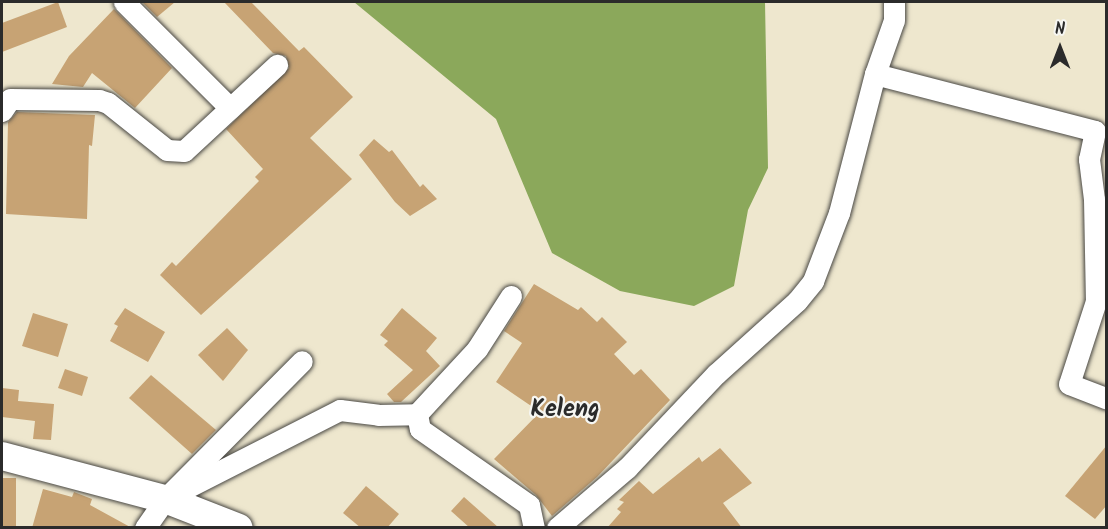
<!DOCTYPE html>
<html>
<head>
<meta charset="utf-8">
<style>
  body { margin:0 }
  #map { position:relative; width:1108px; height:529px; overflow:hidden; background:#eee7ce; font-family:Kalam,sans-serif }
  div>[style] { position:absolute }
  [style*='--x'] { left:calc(var(--x)*1px); top:calc(var(--y)*1px); width:calc(var(--w)*1px); rotate:calc(var(--a)*1deg) }
  .forest>* { inset:0; background:#8ba85b }
  .building>* { inset:0; background:#c7a374 }
  .roads { filter:drop-shadow(0 0 2px #484743) drop-shadow(0 0 2px #484743) }
  .street>* { height:21px; margin:-10.5px; padding:0 10.5px; transform-origin:10.5px; border-radius:10.5px; background:#fff }
  .secondary>* { height:28px; margin:-14px; padding:0 14px; transform-origin:14px; border-radius:14px; background:#fff }
  span { translate:-50% -50%; white-space:nowrap; text-align:center; line-height:1.15; -webkit-text-stroke:4.5px #f6f6f2; paint-order:stroke }
  .quarter-label { font-size:24px; color:#2b2b2b; font-weight:700 }
  .frame { position:absolute; inset:0; border:3px solid #2b2b2b; pointer-events:none }
  .north { position:absolute; left:1030px; top:18px; width:60px; height:60px; -webkit-text-stroke:4px #f6f6f2; paint-order:stroke; rotate:0deg; font-size:16px; font-weight:700; line-height:24px; text-align:center; color:#2b2b2b }
  .north::after { content:''; display:block; margin:auto; width:21px; height:27px; background:#2b2b2b; clip-path:polygon(50% 0,100% 100%,50% 72%,0 100%) }
</style>
</head>
<body>
<div id="map">
  <div class="forest">
    <i style="clip-path:polygon(354px 2px,765px 2px,768px 168px,748px 210px,734px 286px,694px 306px,620px 291px,552px 253px,496px 119px)"></i>
  </div>
  <div class="building">
    <i style="clip-path:polygon(58px 2px,67px 27px,2px 52px,2px 23px)"></i>
    <i style="clip-path:polygon(142px 2px,175px 2px,157px 17px)"></i>
    <i style="clip-path:polygon(224px 2px,251px 2px,299px 51px,304px 47px,353px 97px,310px 138px,352px 179px,201px 315px,160px 275px,172px 262px,176px 266px,259px 181px,255px 177px,263px 169px,226px 129px,289px 68px,286px 56px,273px 53px)"></i>
    <i style="clip-path:polygon(114px 9px,172px 68px,135px 108px,92px 73px,83px 87px,52px 84px,69px 56px)"></i>
    <i style="clip-path:polygon(17px 112px,95px 115px,92px 146px,89px 145px,87px 219px,6px 214px,8px 122px)"></i>
    <i style="clip-path:polygon(374px 139px,389px 152px,392px 150px,420px 187px,423px 184px,437px 199px,410px 216px,395px 202px,359px 155px)"></i>
    <i style="clip-path:polygon(534px 284px,578px 310px,581px 307px,597px 322px,602px 317px,627px 342px,614px 354px,634px 375px,641px 369px,670px 400px,597px 477px,552px 516px,536px 495px,494px 459px,540px 412px,496px 382px,522px 343px,504px 331px)"></i>
    <i style="clip-path:polygon(125px 308px,165px 332px,148px 362px,110px 341px,118px 326px,114px 324px)"></i>
    <i style="clip-path:polygon(402px 308px,437px 338px,426px 351px,440px 366px,401px 402px,394px 402px,387px 394px,413px 370px,384px 345px,388px 341px,380px 335px)"></i>
    <i style="clip-path:polygon(33px 313px,68px 324px,58px 357px,22px 346px)"></i>
    <i style="clip-path:polygon(227px 328px,248px 350px,223px 381px,198px 355px)"></i>
    <i style="clip-path:polygon(65px 369px,88px 377px,82px 396px,58px 388px)"></i>
    <i style="clip-path:polygon(151px 375px,216px 430px,192px 454px,129px 398px)"></i>
    <i style="clip-path:polygon(2px 388px,19px 390px,18px 401px,54px 404px,51px 440px,33px 439px,35px 421px,2px 417px)"></i>
    <i style="clip-path:polygon(1107px 445px,1107px 505px,1095px 519px,1065px 496px)"></i>
    <i style="clip-path:polygon(720px 448px,752px 483px,723px 503px,742px 528px,607px 528px,621px 512px,617px 509px,624px 502px,619px 500px,639px 481px,653px 494px,699px 457px,702px 462px)"></i>
    <i style="clip-path:polygon(2px 478px,16px 478px,16px 528px,2px 528px)"></i>
    <i style="clip-path:polygon(366px 486px,399px 514px,387px 528px,361px 528px,343px 513px)"></i>
    <i style="clip-path:polygon(43px 489px,72px 497px,74px 492px,92px 499px,90px 505px,132px 528px,32px 528px)"></i>
    <i style="clip-path:polygon(464px 497px,499px 528px,470px 528px,451px 511px)"></i>
  </div>
  <div class="roads">
    <div class="street">
      <i style="--x:124;--y:2;--w:150;--a:45"></i>
      <i style="--x:875;--y:74;--w:227;--a:14.5"></i>
      <i style="--x:1095;--y:131;--w:29;--a:102"></i>
      <i style="--x:1089;--y:159;--w:40;--a:82.9"></i>
      <i style="--x:1094;--y:199;--w:102;--a:88.9"></i>
      <i style="--x:1096;--y:301;--w:87;--a:108"></i>
      <i style="--x:1069;--y:384;--w:40;--a:21"></i>
      <i style="--x:2;--y:111;--w:14;--a:-56"></i>
      <i style="--x:10;--y:99;--w:89;--a:0.6"></i>
      <i style="--x:99;--y:100;--w:9;--a:18"></i>
      <i style="--x:108;--y:103;--w:75;--a:38.5"></i>
      <i style="--x:167;--y:150;--w:17;--a:3"></i>
      <i style="--x:184;--y:151;--w:127;--a:-42.8"></i>
      <i style="--x:511;--y:296;--w:63;--a:122.7"></i>
      <i style="--x:477;--y:349;--w:88;--a:132.7"></i>
      <i style="--x:417;--y:414;--w:15;--a:79"></i>
      <i style="--x:420;--y:429;--w:133;--a:34.9"></i>
      <i style="--x:529;--y:505;--w:24;--a:78"></i>
      <i style="--x:165;--y:499;--w:196;--a:-27"></i>
      <i style="--x:340;--y:410;--w:38;--a:7"></i>
      <i style="--x:378;--y:415;--w:39;--a:-1"></i>
      <i style="--x:145;--y:528;--w:35;--a:-55"></i>
      <i style="--x:165;--y:499;--w:194;--a:-45.2"></i>
      <i style="--x:557;--y:528;--w:92;--a:-40.6"></i>
      <i style="--x:627;--y:468;--w:129;--a:-46.6"></i>
      <i style="--x:716;--y:374;--w:109;--a:-42"></i>
      <i style="--x:797;--y:301;--w:26;--a:-51"></i>
      <i style="--x:813;--y:281;--w:73;--a:-69.1"></i>
      <i style="--x:839;--y:213;--w:144;--a:-75.5"></i>
      <i style="--x:875;--y:74;--w:57;--a:-70.6"></i>
      <i style="--x:894;--y:20;--w:18;--a:-90"></i>
    </div>
    <div class="secondary">
      <i style="--x:2;--y:456;--w:169;--a:14.8"></i>
      <i style="--x:165;--y:499;--w:79;--a:21.4"></i>
    </div>
  </div>
  <div class="quarter-label">
    <span style="left:565px;top:410px">Keleng</span>
  </div>
  <div class="frame"></div>
  <div class="north">N</div>
</div>
</body>
</html>
